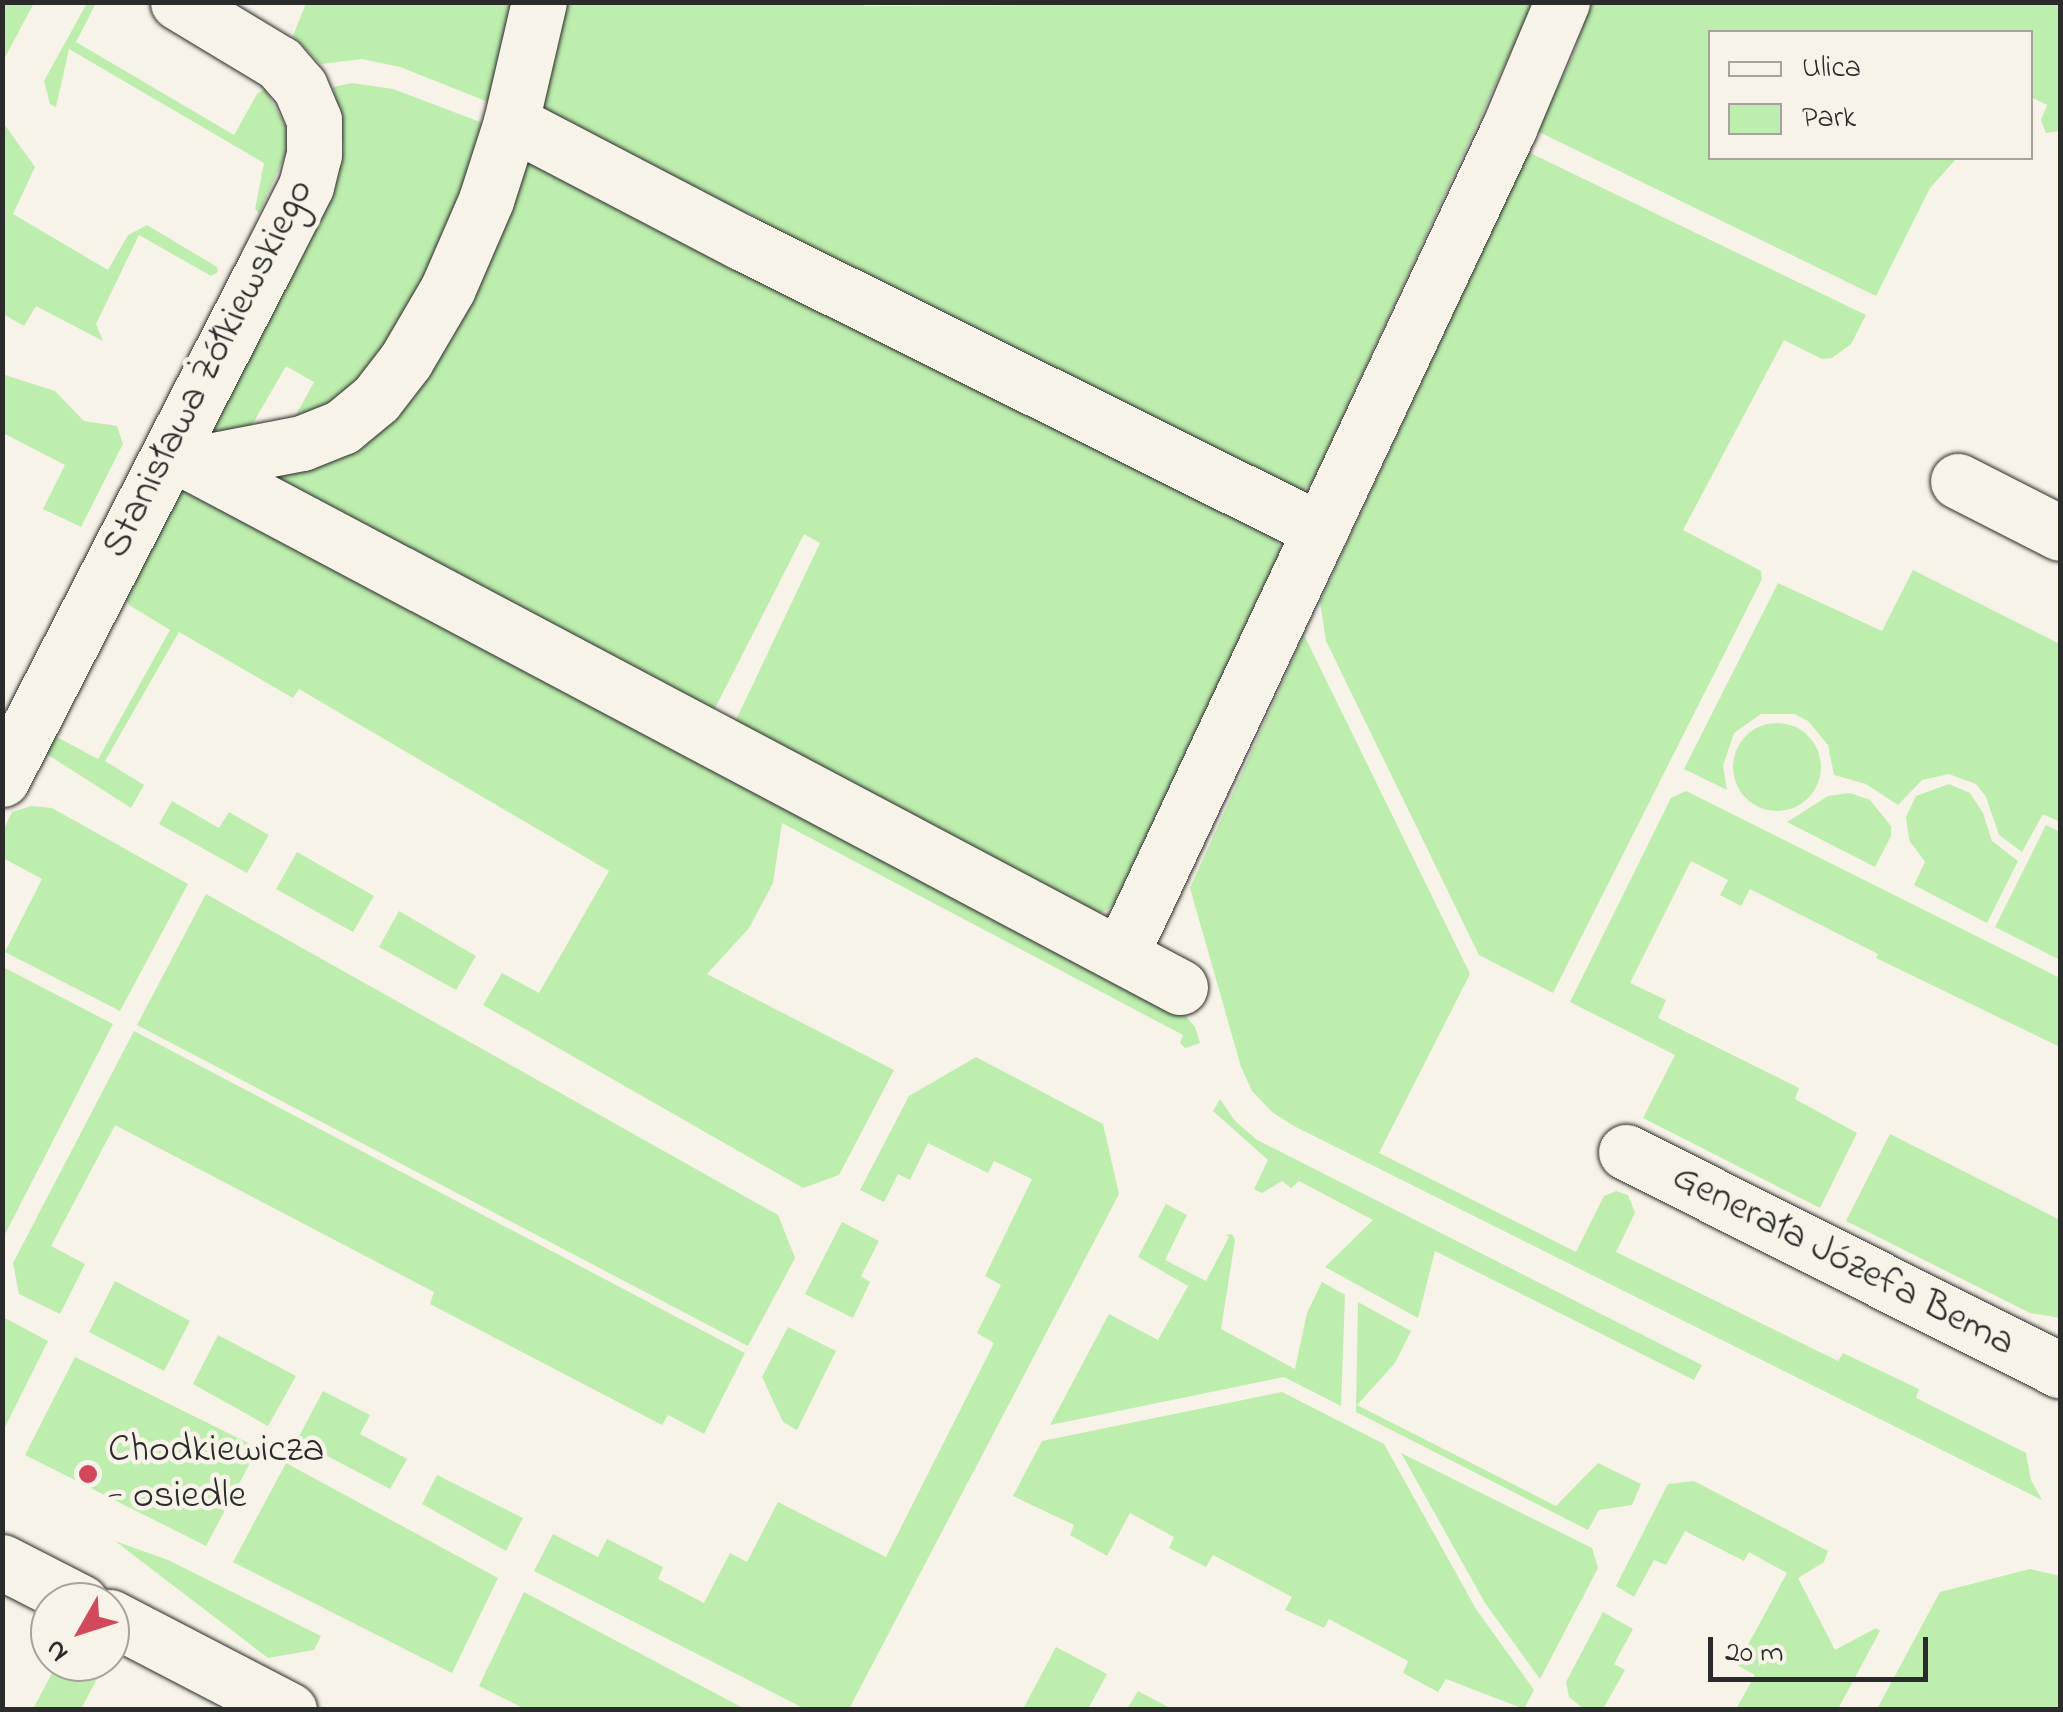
<!DOCTYPE html>
<html>
<head>
<meta charset="utf-8">
<style>
  body { margin:0 }
  #map { position:relative; width:2063px; height:1712px; overflow:hidden; background:#f7f3e8; font-family:"Indie Flower",sans-serif }
  div>[style] { position:absolute }
  [style*='--x'] { left:calc(var(--x)*1px); top:calc(var(--y)*1px); width:calc(var(--w)*1px); rotate:calc(var(--a)*1deg) }
  .green>* { inset:0; background:#bdeeae }
  .round { border-radius:50% }
  .roads { filter:drop-shadow(0 0 2px #2b2b2b) drop-shadow(0 0 2px #2b2b2b) }
  .street>* { height:55px; margin:-27.5px; padding:0 27.5px; transform-origin:27.5px; border-radius:27.5px; background:#f7f3e8 }
  .dots>* { width:28px; height:28px; translate:-50% -50%; box-sizing:border-box; border:5px solid #f7f3e8; border-radius:50% }
  span { translate:-50% -50%; white-space:nowrap; text-align:center; line-height:1.15; -webkit-text-stroke:9px #f7f3e8; paint-order:stroke }
  .street-label { font-size:40px; color:#2b2b2b }
  .poi-label { font-size:40px; color:#2b2b2b }
  .left { translate:0 -50%; text-align:left }
  .frame { position:absolute; inset:0; border:5px solid #2b2b2b; pointer-events:none }
  .legend { position:absolute; left:1708px; top:30px; width:325px; height:130px; box-sizing:border-box; background:#f7f3e8; border:2px solid #a5a39c; margin:0; padding:12px 18px; list-style:none; font-size:30px; color:#2b2b2b }
  .legend li { display:flex; align-items:center; gap:20px; height:50px }
  .legend b { width:50px; border:2px solid #a5a39c }
  .north { position:absolute; left:30px; top:1582px; width:100px; height:100px; box-sizing:border-box; background:#f7f3e8; border:2px solid #a5a39c; border-radius:50%; rotate:231deg; font-size:28px; font-weight:700; line-height:40px; text-align:center; color:#2b2b2b }
  .north::after { content:''; display:block; margin:auto; width:35px; height:45px; background:#d1495b; clip-path:polygon(50% 0,100% 100%,50% 72%,0 100%) }
  .scale { position:absolute; left:1708px; top:1637px; width:220px; height:45px; box-sizing:border-box; border:5px solid #2b2b2b; border-top:0; padding-left:12px; font-size:30px; line-height:35px; white-space:nowrap; color:#2b2b2b; -webkit-text-stroke:8px #f7f3e8; paint-order:stroke }
</style>
</head>
<body>
<div id="map">
  <div class="green">
    <i style="clip-path:polygon(3px 2px,34px 3px,3px 61px,2px 3px)"></i>
    <i style="clip-path:polygon(858px 2px,865px 6px,1533px 3px,1312px 483px,1301px 493px,758px 226px,761px 220px,748px 213px,744px 218px,538px 108px,560px 3px)"></i>
    <i style="clip-path:polygon(87px 3px,96px 3px,76px 42px,234px 135px,257px 94px,265px 89px,286px 127px,287px 151px,259px 213px,255px 209px,264px 163px,69px 49px,56px 107px,50px 104px,44px 81px)"></i>
    <i style="clip-path:polygon(306px 3px,520px 3px,496px 105px,400px 67px,362px 59px,321px 64px,293px 36px)"></i>
    <i style="clip-path:polygon(1591px 3px,2060px 3px,2060px 131px,2046px 133px,2041px 120px,2047px 105px,2031px 97px,2030px 32px,1710px 32px,1710px 158px,1957px 158px,1930px 188px,1876px 296px,1537px 131px,1574px 53px)"></i>
    <i style="clip-path:polygon(352px 83px,393px 89px,491px 126px,461px 212px,363px 387px,289px 428px,314px 382px,286px 366px,244px 439px,203px 443px,335px 189px,344px 147px,333px 87px)"></i>
    <i style="clip-path:polygon(2px 121px,35px 167px,13px 214px,108px 270px,128px 235px,147px 225px,217px 267px,218px 272px,211px 276px,139px 235px,96px 324px,103px 341px,36px 306px,24px 326px,3px 314px)"></i>
    <i style="clip-path:polygon(1528px 152px,1866px 315px,1851px 344px,1832px 358px,1822px 359px,1784px 340px,1683px 530px,1761px 571px,1762px 579px,1553px 993px,1479px 955px,1326px 641px,1320px 602px)"></i>
    <i style="clip-path:polygon(533px 158px,1273px 531px,1281px 550px,1115px 903px,1107px 910px,1097px 914px,735px 722px,820px 543px,804px 534px,714px 710px,266px 475px,301px 464px,520px 163px)"></i>
    <i style="clip-path:polygon(2px 374px,55px 391px,84px 421px,117px 426px,123px 444px,81px 527px,43px 509px,65px 465px,3px 433px)"></i>
    <i style="clip-path:polygon(184px 482px,1176px 1004px,1195px 1027px,1200px 1043px,1185px 1048px,1180px 1043px,1183px 1035px,782px 823px,773px 883px,749px 928px,707px 974px,894px 1070px,839px 1175px,803px 1188px,483px 1005px,502px 973px,539px 993px,609px 871px,299px 689px,293px 698px,179px 632px,105px 761px,144px 785px,131px 808px,42px 751px,55px 736px,98px 759px,170px 630px,129px 605px,124px 595px)"></i>
    <i style="clip-path:polygon(1913px 570px,2060px 644px,2060px 822px,2043px 814px,2022px 852px,1999px 835px,1986px 797px,1976px 784px,1949px 774px,1922px 780px,1898px 805px,1866px 784px,1834px 775px,1828px 745px,1808px 721px,1794px 714px,1761px 714px,1734px 733px,1723px 766px,1727px 790px,1684px 769px,1778px 583px,1882px 631px)"></i>
    <i style="clip-path:polygon(1304px 635px,1470px 974px,1379px 1153px,1576px 1252px,1604px 1196px,1616px 1191px,1628px 1195px,1635px 1213px,1616px 1252px,1838px 1361px,1843px 1353px,1919px 1389px,1916px 1398px,2026px 1453px,2031px 1480px,2042px 1500px,1294px 1126px,1272px 1112px,1252px 1091px,1241px 1067px,1190px 888px)"></i>
    <i class="round" style="left:1733px;top:723px;width:88px;height:88px"></i>
    <i style="clip-path:polygon(1949px 784px,1970px 793px,1983px 813px,1992px 841px,2018px 861px,1987px 923px,1914px 885px,1925px 862px,1909px 840px,1906px 817px,1916px 796px)"></i>
    <i style="clip-path:polygon(1686px 791px,2060px 978px,2060px 1047px,1876px 958px,1878px 954px,1750px 889px,1741px 906px,1720px 895px,1728px 880px,1691px 861px,1630px 983px,1666px 1000px,1658px 1018px,1799px 1088px,1795px 1099px,1857px 1133px,1820px 1208px,1643px 1118px,1675px 1055px,1570px 1002px,1671px 798px)"></i>
    <i style="clip-path:polygon(1850px 793px,1870px 800px,1891px 826px,1891px 836px,1875px 867px,1787px 822px,1828px 796px)"></i>
    <i style="clip-path:polygon(172px 801px,219px 828px,229px 812px,269px 835px,247px 873px,159px 824px)"></i>
    <i style="clip-path:polygon(31px 806px,52px 808px,188px 884px,120px 1011px,5px 952px,42px 879px,3px 858px,3px 831px,12px 812px)"></i>
    <i style="clip-path:polygon(2046px 825px,2060px 832px,2060px 960px,1995px 927px)"></i>
    <i style="clip-path:polygon(297px 852px,374px 896px,353px 932px,276px 889px)"></i>
    <i style="clip-path:polygon(206px 894px,778px 1215px,795px 1258px,748px 1346px,137px 1025px)"></i>
    <i style="clip-path:polygon(399px 911px,476px 956px,456px 990px,379px 947px)"></i>
    <i style="clip-path:polygon(3px 967px,113px 1024px,3px 1238px)"></i>
    <i style="clip-path:polygon(134px 1031px,745px 1353px,704px 1434px,668px 1415px,662px 1425px,430px 1304px,434px 1292px,115px 1125px,51px 1246px,85px 1264px,60px 1314px,19px 1294px,13px 1263px)"></i>
    <i style="clip-path:polygon(976px 1057px,1103px 1124px,1119px 1194px,849px 1709px,805px 1709px,534px 1571px,553px 1534px,598px 1557px,607px 1539px,663px 1567px,658px 1579px,704px 1603px,730px 1553px,747px 1562px,778px 1502px,886px 1557px,994px 1343px,977px 1333px,1001px 1285px,985px 1276px,1032px 1179px,994px 1161px,988px 1173px,928px 1143px,910px 1180px,898px 1174px,884px 1202px,860px 1190px,909px 1096px)"></i>
    <i style="clip-path:polygon(1220px 1099px,1235px 1121px,1257px 1140px,1702px 1365px,1694px 1380px,1435px 1251px,1418px 1318px,1325px 1267px,1373px 1220px,1299px 1181px,1291px 1188px,1282px 1181px,1262px 1193px,1254px 1189px,1268px 1160px,1213px 1111px)"></i>
    <i style="clip-path:polygon(1890px 1134px,2060px 1220px,2060px 1318px,2030px 1313px,1846px 1221px)"></i>
    <i style="clip-path:polygon(1166px 1204px,1187px 1215px,1165px 1260px,1206px 1281px,1229px 1237px,1225px 1235px,1232px 1234px,1235px 1240px,1221px 1329px,1295px 1369px,1307px 1313px,1322px 1282px,1345px 1295px,1341px 1406px,1284px 1377px,1050px 1425px,1109px 1314px,1158px 1340px,1188px 1286px,1138px 1257px)"></i>
    <i style="clip-path:polygon(842px 1222px,879px 1241px,861px 1276px,870px 1282px,853px 1318px,805px 1294px)"></i>
    <i style="clip-path:polygon(115px 1281px,190px 1321px,164px 1371px,89px 1332px)"></i>
    <i style="clip-path:polygon(1358px 1302px,1411px 1331px,1395px 1363px,1357px 1405px,1556px 1506px,1598px 1463px,1641px 1484px,1632px 1505px,1599px 1510px,1588px 1530px,1356px 1412px)"></i>
    <i style="clip-path:polygon(3px 1317px,48px 1341px,3px 1431px)"></i>
    <i style="clip-path:polygon(788px 1327px,836px 1351px,797px 1430px,783px 1422px,762px 1377px)"></i>
    <i style="clip-path:polygon(218px 1335px,296px 1376px,268px 1426px,193px 1384px)"></i>
    <i style="clip-path:polygon(75px 1357px,258px 1448px,206px 1546px,25px 1455px)"></i>
    <i style="clip-path:polygon(323px 1391px,370px 1415px,360px 1434px,407px 1459px,390px 1489px,297px 1440px)"></i>
    <i style="clip-path:polygon(1282px 1392px,1384px 1444px,1476px 1609px,1534px 1690px,1524px 1709px,1446px 1679px,1438px 1692px,1403px 1673px,1408px 1661px,1329px 1619px,1324px 1628px,1285px 1610px,1292px 1597px,1213px 1555px,1206px 1567px,1169px 1548px,1174px 1537px,1130px 1513px,1107px 1556px,1070px 1535px,1074px 1525px,1013px 1496px,1042px 1441px)"></i>
    <i style="clip-path:polygon(1401px 1453px,1592px 1548px,1598px 1568px,1540px 1679px,1485px 1603px)"></i>
    <i style="clip-path:polygon(286px 1463px,498px 1578px,452px 1673px,233px 1562px)"></i>
    <i style="clip-path:polygon(437px 1475px,523px 1518px,506px 1551px,422px 1504px)"></i>
    <i style="clip-path:polygon(1694px 1481px,1828px 1551px,1824px 1562px,1798px 1578px,1835px 1650px,1876px 1628px,1880px 1631px,1838px 1709px,1736px 1709px,1755px 1675px,1737px 1665px,1787px 1573px,1749px 1552px,1744px 1561px,1685px 1531px,1666px 1565px,1654px 1560px,1634px 1597px,1616px 1586px,1668px 1484px)"></i>
    <i style="clip-path:polygon(115px 1541px,168px 1560px,321px 1636px,314px 1650px,268px 1658px)"></i>
    <i style="clip-path:polygon(2030px 1569px,2060px 1576px,2060px 1709px,1877px 1709px,1940px 1592px)"></i>
    <i style="clip-path:polygon(524px 1592px,745px 1709px,525px 1709px,479px 1686px)"></i>
    <i style="clip-path:polygon(1603px 1612px,1633px 1629px,1614px 1664px,1625px 1670px,1603px 1709px,1584px 1709px,1569px 1697px,1566px 1682px)"></i>
    <i style="clip-path:polygon(1056px 1647px,1107px 1674px,1088px 1709px,1023px 1709px)"></i>
    <i style="clip-path:polygon(58px 1662px,106px 1662px,81px 1709px,33px 1709px)"></i>
    <i style="clip-path:polygon(1138px 1691px,1172px 1709px,1127px 1709px)"></i>
  </div>
  <div class="roads">
    <div class="street">
      <i style="--x:511;--y:122;--w:259;--a:27.6"></i>
      <i style="--x:741;--y:242;--w:647;--a:26.45"></i>
      <i style="--x:193;--y:464;--w:1117;--a:27.92"></i>
      <i style="--x:193;--y:464;--w:111;--a:-10.9"></i>
      <i style="--x:302;--y:443;--w:43;--a:-21.8"></i>
      <i style="--x:342;--y:427;--w:44;--a:-39.5"></i>
      <i style="--x:376;--y:399;--w:49;--a:-52.4"></i>
      <i style="--x:406;--y:360;--w:83;--a:-59.7"></i>
      <i style="--x:448;--y:288;--w:96;--a:-66.6"></i>
      <i style="--x:486;--y:200;--w:82;--a:-72.2"></i>
      <i style="--x:511;--y:122;--w:123;--a:-76.9"></i>
      <i style="--x:1958;--y:481;--w:114;--a:27"></i>
      <i style="--x:2;--y:779;--w:580;--a:-62.82"></i>
      <i style="--x:267;--y:263;--w:86;--a:-63.1"></i>
      <i style="--x:306;--y:186;--w:32;--a:-76"></i>
      <i style="--x:314;--y:155;--w:35;--a:-90"></i>
      <i style="--x:314;--y:120;--w:36;--a:-113"></i>
      <i style="--x:300;--y:87;--w:32;--a:-131"></i>
      <i style="--x:279;--y:63;--w:118;--a:-148.9"></i>
      <i style="--x:1121;--y:954;--w:913;--a:-64.84"></i>
      <i style="--x:1509;--y:128;--w:137;--a:-67.2"></i>
      <i style="--x:1626;--y:1152;--w:486;--a:26.7"></i>
      <i style="--x:2;--y:1562;--w:88;--a:27.1"></i>
      <i style="--x:110;--y:1617;--w:202;--a:27.5"></i>
    </div>
  </div>
  <div class="dots">
    <i style="left:88px;top:1474px;background:#d1495b"></i>
  </div>
  <div class="street-label">
    <span style="left:209px;top:369px;rotate:-63deg">Stanisława Żółkiewskiego</span>
    <span style="left:1843px;top:1261px;rotate:27deg">Generała Józefa Bema</span>
  </div>
  <div class="poi-label">
    <span class="left" style="left:108px;top:1474px">Chodkiewicza<br>- osiedle</span>
  </div>
  <div class="frame"></div>
  <ul class="legend">
  <li><b style="height:12px;background:#f7f3e8"></b>Ulica</li>
  <li><b style="height:28px;background:#bdeeae"></b>Park</li>
  </ul>
  <div class="north">N</div>
  <div class="scale">20 m</div>
</div>
</body>
</html>
